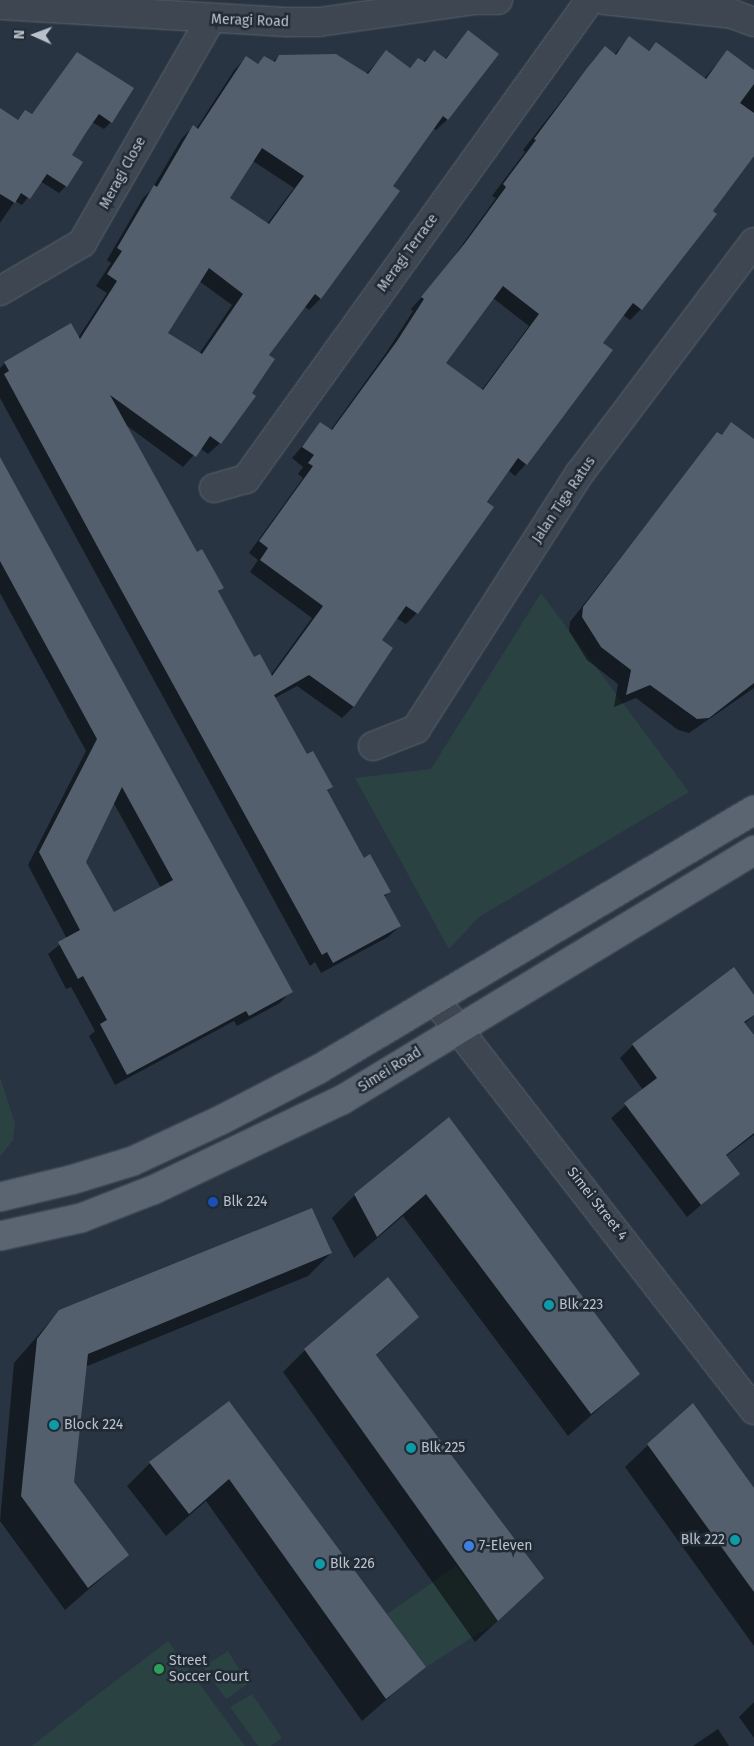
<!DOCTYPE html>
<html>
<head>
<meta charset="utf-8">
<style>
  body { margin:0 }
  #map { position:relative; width:754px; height:1746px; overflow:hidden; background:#283441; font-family:"Fira Sans",sans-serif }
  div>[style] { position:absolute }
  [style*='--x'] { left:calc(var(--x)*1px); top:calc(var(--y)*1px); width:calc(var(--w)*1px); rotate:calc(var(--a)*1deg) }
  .green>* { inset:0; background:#2b4243 }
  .shadow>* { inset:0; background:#0007 }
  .building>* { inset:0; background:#545f6e }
  .roads { filter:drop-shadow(0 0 1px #5b646e) drop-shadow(0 0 1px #5b646e) }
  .minor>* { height:28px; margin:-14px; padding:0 14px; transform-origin:14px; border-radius:14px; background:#3d4651 }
  .major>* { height:28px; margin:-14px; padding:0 14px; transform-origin:14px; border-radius:14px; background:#5b6571 }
  .dots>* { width:14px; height:14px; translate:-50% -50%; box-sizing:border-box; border:2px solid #212b36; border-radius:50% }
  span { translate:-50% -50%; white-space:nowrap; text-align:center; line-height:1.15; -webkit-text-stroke:5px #212b36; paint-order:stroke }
  .street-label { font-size:14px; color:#bac1cb }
  .poi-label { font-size:14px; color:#bac1cb }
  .left { translate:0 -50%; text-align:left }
  .right { translate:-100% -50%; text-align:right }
  .north { position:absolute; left:10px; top:10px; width:50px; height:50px; -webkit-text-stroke:4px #212b36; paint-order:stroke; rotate:272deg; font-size:14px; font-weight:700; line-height:20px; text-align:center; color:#bac1cb }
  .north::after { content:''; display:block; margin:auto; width:18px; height:22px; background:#bac1cb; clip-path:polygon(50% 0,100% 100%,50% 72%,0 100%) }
</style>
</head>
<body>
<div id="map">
  <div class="green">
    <i style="clip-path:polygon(541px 593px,689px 792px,479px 917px,449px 949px,355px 778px,431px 769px)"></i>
    <i style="clip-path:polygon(0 1077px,15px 1123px,13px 1140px,0 1157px)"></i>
    <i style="clip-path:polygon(456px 1566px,498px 1621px,426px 1667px,387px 1614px)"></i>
    <i style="clip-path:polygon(168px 1641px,245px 1746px,32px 1746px,93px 1698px)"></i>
    <i style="clip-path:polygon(228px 1651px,248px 1684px,226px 1699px,203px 1667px)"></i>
    <i style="clip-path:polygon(252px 1694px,282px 1738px,271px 1746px,258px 1746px,230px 1707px)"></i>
  </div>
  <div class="shadow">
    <i style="clip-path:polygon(evenodd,468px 32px,448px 119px,436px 130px,433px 128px,391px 186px,398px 191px,320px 299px,309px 310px,304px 306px,268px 356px,220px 443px,208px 454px,200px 448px,183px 467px,126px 425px,196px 554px,222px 588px,217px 593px,253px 659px,270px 676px,312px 618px,250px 572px,258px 560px,249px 553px,303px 478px,298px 474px,303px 467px,292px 458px,321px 424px,330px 431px,386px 353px,413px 311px,411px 309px,436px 281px,496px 198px,492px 196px,525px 152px,523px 150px,594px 59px,605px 48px,614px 55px,629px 38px,648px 51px,656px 43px,704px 79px,727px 52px,754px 71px,754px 154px,641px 309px,630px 320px,623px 315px,601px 343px,612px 351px,526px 464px,515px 476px,508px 470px,417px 613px,406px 624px,396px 618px,380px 641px,391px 649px,353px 707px,342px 718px,297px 686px,275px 698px,307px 756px,332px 787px,326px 792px,363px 860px,389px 892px,384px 897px,400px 926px,388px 937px,321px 973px,315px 962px,310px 966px,0 398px,0 368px,5px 363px,78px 338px,107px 293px,96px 286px,111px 263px,107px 260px,143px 198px,152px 189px,182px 138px,193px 127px,196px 129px,235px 69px,246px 58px,257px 65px,265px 57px,273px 62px,279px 56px,366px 74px,386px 52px,408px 69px,418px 59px,422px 63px,434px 51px,445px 59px,468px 32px,253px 161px,294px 188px,267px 224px,228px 198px,253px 161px,468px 32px,199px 281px,232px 305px,199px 354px,166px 333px,199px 281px,468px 32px,493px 298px,529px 326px,481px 391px,444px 363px,493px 298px)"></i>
    <i style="clip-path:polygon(78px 54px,111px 122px,104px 129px,92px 122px,70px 155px,66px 186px,59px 193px,40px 181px,22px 205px,15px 201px,0 223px,0 110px,17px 121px,26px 111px,31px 115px)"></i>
    <i style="clip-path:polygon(717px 434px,754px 446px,754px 688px,689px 733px,678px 730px,636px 698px,614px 707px,618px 684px,587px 660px,569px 631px,570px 622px)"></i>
    <i style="clip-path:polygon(evenodd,0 459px,291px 991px,280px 1003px,237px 1026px,234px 1021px,115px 1085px,89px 1036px,95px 1031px,71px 987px,66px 989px,48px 954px,67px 939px,28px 865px,86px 751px,0 593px,0 459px,113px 802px,161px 888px,113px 914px,84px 862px,113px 802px)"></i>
    <i style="clip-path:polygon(754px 997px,754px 1015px,744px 1024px,754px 1037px,754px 1135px,726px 1156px,739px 1173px,687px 1217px,611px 1118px,643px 1090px,620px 1058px,633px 1045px)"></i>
    <i style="clip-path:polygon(448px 1118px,638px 1374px,568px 1436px,403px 1216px,354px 1258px,332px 1218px,355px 1195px)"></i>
    <i style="clip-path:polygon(331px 1253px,308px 1276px,85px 1367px,73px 1482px,128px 1555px,65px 1610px,0 1521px,14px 1363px,59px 1311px)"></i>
    <i style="clip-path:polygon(418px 1317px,376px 1356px,520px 1600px,475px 1642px,283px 1372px,305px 1350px)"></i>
    <i style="clip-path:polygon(229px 1403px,424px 1667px,362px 1721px,206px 1501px,166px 1536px,127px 1486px,150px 1463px)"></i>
    <i style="clip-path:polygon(648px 1445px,754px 1490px,754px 1646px,625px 1467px)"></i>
    <i style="clip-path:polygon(754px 1702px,754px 1738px,739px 1717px)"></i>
    <i style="clip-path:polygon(718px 1729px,729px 1746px,693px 1746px)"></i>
  </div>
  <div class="building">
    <i style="clip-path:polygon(evenodd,468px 30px,499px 54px,448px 120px,443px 116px,393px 186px,400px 191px,321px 299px,315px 294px,269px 355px,275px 359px,252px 393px,256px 396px,221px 444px,210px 436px,196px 457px,110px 395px,197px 552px,202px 549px,224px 588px,218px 591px,254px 657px,260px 654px,272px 676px,323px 606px,260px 560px,268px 548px,259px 541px,313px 466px,308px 463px,314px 455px,302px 447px,320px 422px,332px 430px,397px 341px,424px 299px,421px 297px,465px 243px,506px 187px,503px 184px,536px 140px,534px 139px,587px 68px,605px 46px,616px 55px,629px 36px,649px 51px,656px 42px,706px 79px,727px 50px,754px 70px,754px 84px,740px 103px,754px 113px,754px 156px,713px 211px,717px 214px,642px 310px,633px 303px,603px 343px,613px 350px,527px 465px,518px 458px,487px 502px,494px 507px,418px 614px,406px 606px,382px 640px,393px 648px,354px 707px,309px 675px,274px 695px,307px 754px,313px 751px,333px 787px,327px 790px,364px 858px,370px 854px,391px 892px,384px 895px,401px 926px,333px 963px,327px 952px,322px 955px,102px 555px,4px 374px,9px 371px,4px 362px,71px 323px,80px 339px,117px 281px,107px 274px,122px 251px,117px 248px,154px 185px,157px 187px,193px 125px,198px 129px,246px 56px,258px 64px,264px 56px,275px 62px,279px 55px,336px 54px,368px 74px,386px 50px,410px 68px,418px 58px,425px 62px,434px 50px,446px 59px,468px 30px,262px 148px,304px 176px,269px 224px,230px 198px,262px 148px,468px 30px,209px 268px,243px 294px,202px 354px,168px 333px,209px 268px,468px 30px,503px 286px,539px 314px,483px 390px,446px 363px,503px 286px)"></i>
    <i style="clip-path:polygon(77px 52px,134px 88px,112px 123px,99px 114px,87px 131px,72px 155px,83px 162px,67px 187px,47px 174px,30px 199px,21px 193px,15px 203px,0 194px,0 108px,18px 120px,25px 110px,32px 114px)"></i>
    <i style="clip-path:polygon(731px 422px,754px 439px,754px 683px,709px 718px,697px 719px,650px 685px,626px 695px,631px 670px,601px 647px,582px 617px,583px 607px,717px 432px,722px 435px)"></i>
    <i style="clip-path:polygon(evenodd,0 457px,293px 992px,249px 1016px,246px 1011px,127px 1075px,100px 1024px,107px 1020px,83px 976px,78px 979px,58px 942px,80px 930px,39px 852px,97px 739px,0 561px,0 457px,122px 787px,173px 880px,114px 912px,86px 862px,122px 787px)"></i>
    <i style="clip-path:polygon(734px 967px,754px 995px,754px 1015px,744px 1022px,754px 1035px,754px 1133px,726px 1155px,740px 1174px,701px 1205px,624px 1103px,657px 1078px,632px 1044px)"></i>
    <i style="clip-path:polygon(449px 1117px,640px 1374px,591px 1414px,426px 1194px,377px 1237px,354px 1194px)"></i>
    <i style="clip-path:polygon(312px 1208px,332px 1253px,88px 1354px,74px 1482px,129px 1555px,88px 1588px,21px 1496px,37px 1339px,59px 1310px)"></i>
    <i style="clip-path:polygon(388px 1277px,419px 1317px,376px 1355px,544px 1578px,498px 1621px,304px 1349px)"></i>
    <i style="clip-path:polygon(229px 1401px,426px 1667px,386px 1699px,229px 1479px,189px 1514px,149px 1462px)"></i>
    <i style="clip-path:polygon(693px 1403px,754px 1488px,754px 1592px,647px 1444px)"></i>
  </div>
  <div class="roads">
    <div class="minor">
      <i style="--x:604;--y:0;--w:129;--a:6.2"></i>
      <i style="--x:732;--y:14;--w:23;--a:20"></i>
      <i style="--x:0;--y:5;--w:290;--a:3.4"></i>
      <i style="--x:290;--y:22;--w:29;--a:0"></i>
      <i style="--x:319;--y:22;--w:158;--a:-8"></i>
      <i style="--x:475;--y:0;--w:23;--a:0"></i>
      <i style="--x:0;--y:291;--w:95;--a:-30.3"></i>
      <i style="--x:82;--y:243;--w:257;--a:-60.1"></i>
      <i style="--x:214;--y:488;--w:33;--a:-16"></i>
      <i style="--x:246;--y:479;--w:590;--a:-54.32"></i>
      <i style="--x:373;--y:746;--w:46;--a:-21.6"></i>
      <i style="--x:416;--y:729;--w:304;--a:-57.4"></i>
      <i style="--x:580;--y:473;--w:289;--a:-53"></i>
      <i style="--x:436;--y:1001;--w:518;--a:52.13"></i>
    </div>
    <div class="major">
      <i style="--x:0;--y:1197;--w:73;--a:-13.5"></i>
      <i style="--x:71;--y:1180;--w:65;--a:-17"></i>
      <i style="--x:133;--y:1161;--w:97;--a:-25"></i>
      <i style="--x:221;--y:1120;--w:110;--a:-27.5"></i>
      <i style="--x:319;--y:1069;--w:506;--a:-30.77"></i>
      <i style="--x:0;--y:1236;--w:83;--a:-12.5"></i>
      <i style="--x:81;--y:1218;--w:77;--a:-21.3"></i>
      <i style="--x:153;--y:1190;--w:209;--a:-25.5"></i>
      <i style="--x:342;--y:1100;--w:482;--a:-31.2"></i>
    </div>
  </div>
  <div class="dots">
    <i style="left:213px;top:1202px;background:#1a4fb4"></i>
    <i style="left:549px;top:1305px;background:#0f9aa8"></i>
    <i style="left:54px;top:1425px;background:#0f9aa8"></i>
    <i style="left:411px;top:1448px;background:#0f9aa8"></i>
    <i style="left:735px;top:1540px;background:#0f9aa8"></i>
    <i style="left:469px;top:1546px;background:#3f7fe0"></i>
    <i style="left:320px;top:1564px;background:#0f9aa8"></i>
    <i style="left:159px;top:1669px;background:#2e9e5b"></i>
  </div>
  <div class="street-label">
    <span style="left:250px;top:21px;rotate:2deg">Meragi Road</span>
    <span style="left:123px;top:173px;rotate:-61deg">Meragi Close</span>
    <span style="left:408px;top:253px;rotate:-54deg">Meragi Terrace</span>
    <span style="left:564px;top:500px;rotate:-56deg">Jalan Tiga Ratus</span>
    <span style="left:390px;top:1070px;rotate:-32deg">Simei Road</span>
    <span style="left:597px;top:1204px;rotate:52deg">Simei Street 4</span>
  </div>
  <div class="poi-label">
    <span class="left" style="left:223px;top:1202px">Blk 224</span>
    <span class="left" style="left:559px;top:1305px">Blk 223</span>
    <span class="left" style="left:64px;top:1425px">Block 224</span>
    <span class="left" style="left:421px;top:1448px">Blk 225</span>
    <span class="right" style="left:725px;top:1540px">Blk 222</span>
    <span class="left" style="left:479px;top:1546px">7-Eleven</span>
    <span class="left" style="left:330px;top:1564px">Blk 226</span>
    <span class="left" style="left:169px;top:1669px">Street<br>Soccer Court</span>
  </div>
  <div class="north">N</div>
</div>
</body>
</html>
